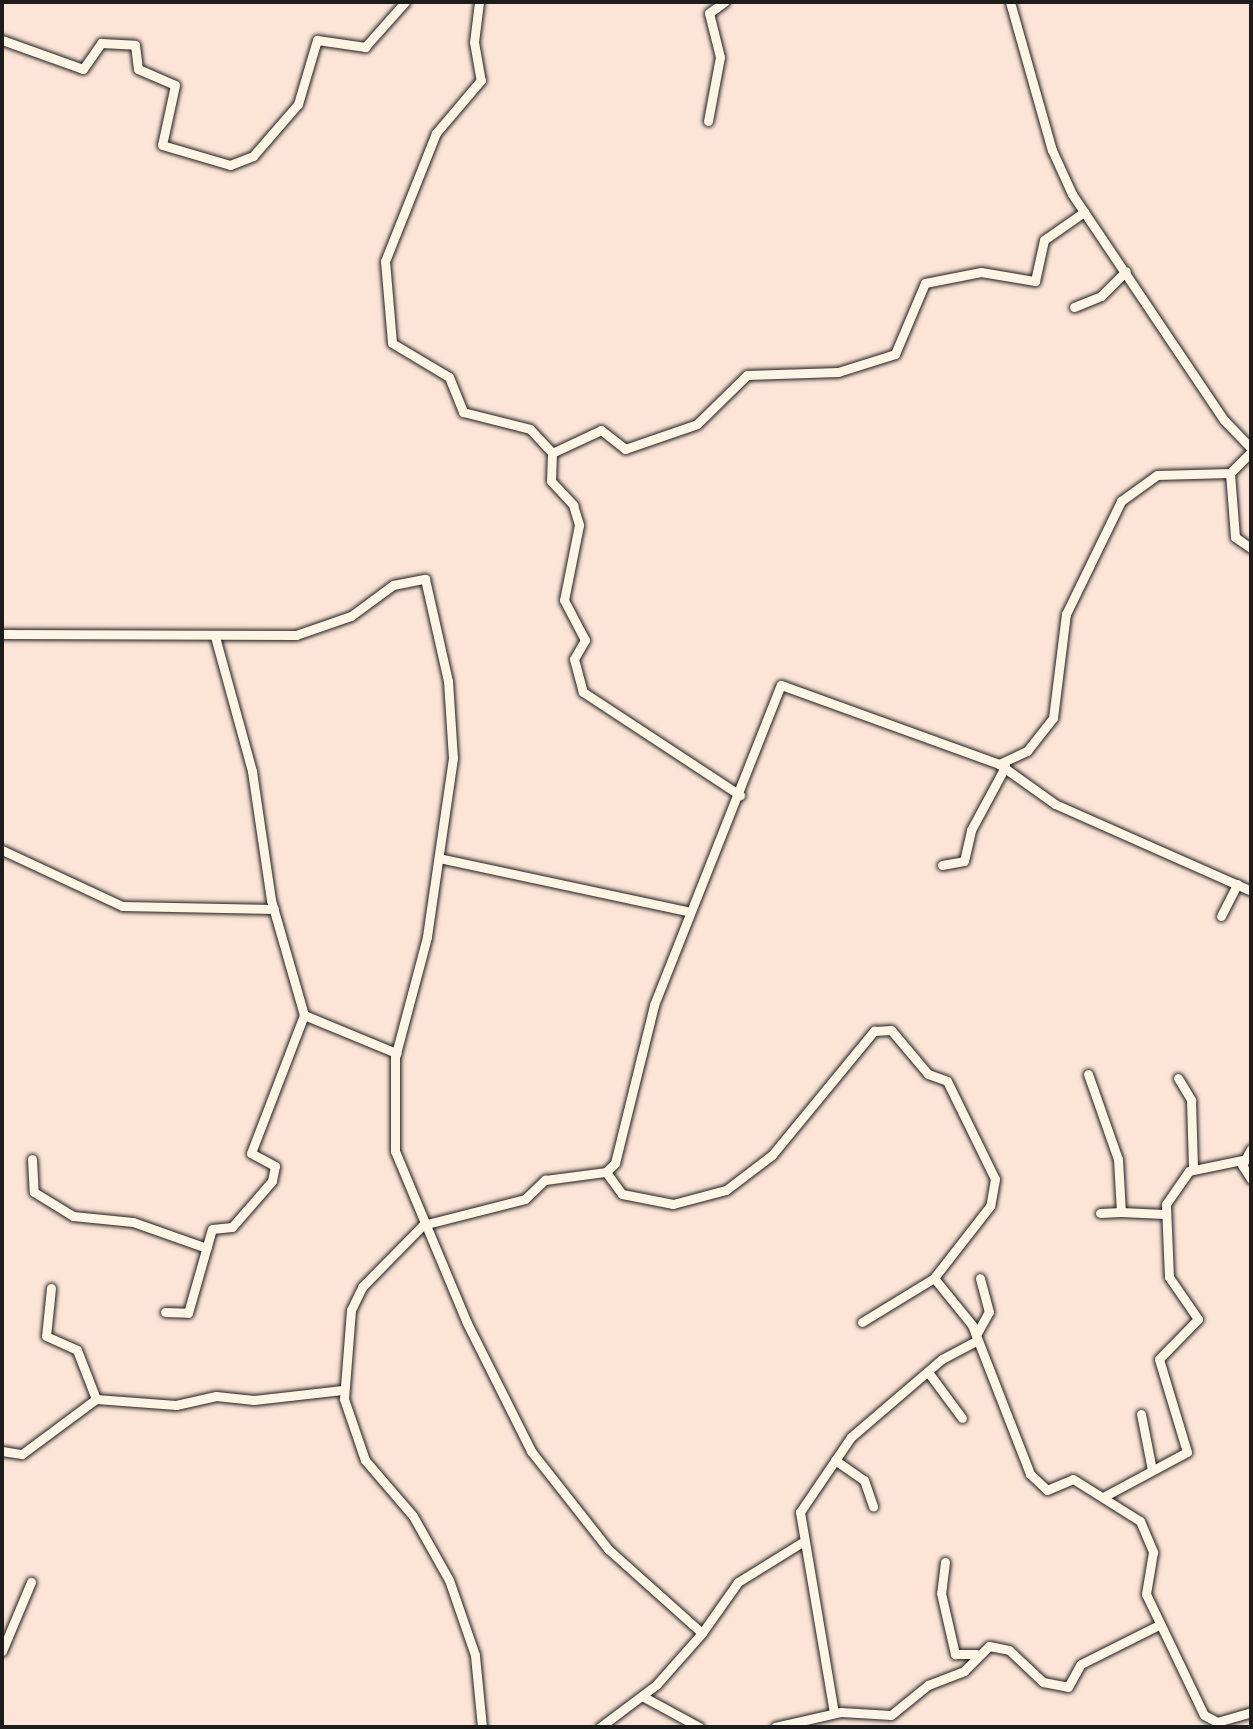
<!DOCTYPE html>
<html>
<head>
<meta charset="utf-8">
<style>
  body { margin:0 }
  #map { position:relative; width:1253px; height:1729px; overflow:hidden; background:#fce5d7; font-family:"Indie Flower",sans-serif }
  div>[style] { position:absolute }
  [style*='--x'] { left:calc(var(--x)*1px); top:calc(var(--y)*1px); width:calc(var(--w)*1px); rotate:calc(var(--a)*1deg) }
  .roads { filter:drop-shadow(0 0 2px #1c1c1c) drop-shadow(0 0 2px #1c1c1c) }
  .minor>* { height:9px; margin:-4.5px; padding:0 4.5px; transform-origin:4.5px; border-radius:4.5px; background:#fcf5e5 }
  span { translate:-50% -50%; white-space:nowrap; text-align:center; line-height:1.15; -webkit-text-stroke:8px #fcf5e5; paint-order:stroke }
  .frame { position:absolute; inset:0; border:4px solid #1c1c1c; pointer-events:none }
</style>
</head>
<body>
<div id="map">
  <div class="roads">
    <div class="minor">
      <i style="--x:479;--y:2;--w:40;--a:97.1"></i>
      <i style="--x:474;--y:42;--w:39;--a:80"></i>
      <i style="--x:481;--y:80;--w:70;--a:130.3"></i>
      <i style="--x:436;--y:133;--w:138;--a:111.7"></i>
      <i style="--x:385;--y:261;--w:82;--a:85.1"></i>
      <i style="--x:392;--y:343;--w:66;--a:30.8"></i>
      <i style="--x:449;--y:377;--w:38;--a:68"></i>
      <i style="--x:463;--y:412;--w:69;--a:14.2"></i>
      <i style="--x:530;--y:429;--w:33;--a:47"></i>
      <i style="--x:552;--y:453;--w:28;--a:92"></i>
      <i style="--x:551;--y:481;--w:33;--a:47"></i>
      <i style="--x:573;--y:505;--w:21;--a:73"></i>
      <i style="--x:579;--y:525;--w:76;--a:101.3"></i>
      <i style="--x:564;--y:600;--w:45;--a:62.3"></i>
      <i style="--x:585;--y:640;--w:22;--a:120"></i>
      <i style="--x:574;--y:659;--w:34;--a:75"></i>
      <i style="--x:583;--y:692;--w:188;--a:33.3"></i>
      <i style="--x:1010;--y:2;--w:154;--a:74.2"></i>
      <i style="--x:1052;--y:150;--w:48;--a:65.6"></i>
      <i style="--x:1072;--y:194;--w:272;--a:56.1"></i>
      <i style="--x:1224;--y:420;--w:39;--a:46"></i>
      <i style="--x:2;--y:40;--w:86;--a:19.7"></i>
      <i style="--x:83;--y:69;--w:32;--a:-55"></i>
      <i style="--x:101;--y:43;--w:34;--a:3"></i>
      <i style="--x:135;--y:45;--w:24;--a:83"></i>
      <i style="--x:138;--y:69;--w:40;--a:23.4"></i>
      <i style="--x:175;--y:85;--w:61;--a:102.2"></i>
      <i style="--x:162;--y:145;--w:71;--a:16.4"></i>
      <i style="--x:230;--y:165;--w:25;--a:-21"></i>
      <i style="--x:253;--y:156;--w:69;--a:-49.1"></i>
      <i style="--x:298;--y:104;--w:67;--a:-73.5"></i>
      <i style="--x:317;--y:40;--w:49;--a:8.3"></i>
      <i style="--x:365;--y:47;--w:60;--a:-48.4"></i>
      <i style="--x:708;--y:121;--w:65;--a:-79.4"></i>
      <i style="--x:720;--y:57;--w:45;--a:-104"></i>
      <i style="--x:709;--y:13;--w:19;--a:-36"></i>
      <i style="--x:1074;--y:307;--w:29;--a:-22"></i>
      <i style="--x:1101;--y:296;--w:35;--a:-45"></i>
      <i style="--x:552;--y:453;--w:54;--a:-25.1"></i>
      <i style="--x:601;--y:430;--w:31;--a:38"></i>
      <i style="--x:625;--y:449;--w:76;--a:-19.1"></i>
      <i style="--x:697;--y:424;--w:70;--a:-44.4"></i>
      <i style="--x:747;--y:375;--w:91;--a:-1.9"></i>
      <i style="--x:838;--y:372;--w:60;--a:-17.5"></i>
      <i style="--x:895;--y:354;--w:77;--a:-67.1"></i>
      <i style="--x:925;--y:283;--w:57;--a:-11.1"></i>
      <i style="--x:981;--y:272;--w:55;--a:9.5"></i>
      <i style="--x:1035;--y:281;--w:42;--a:-77.6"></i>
      <i style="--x:1044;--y:240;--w:49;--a:-35"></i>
      <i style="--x:1230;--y:473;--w:64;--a:85.5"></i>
      <i style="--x:1235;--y:537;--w:19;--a:35"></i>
      <i style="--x:2;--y:634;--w:294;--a:0.2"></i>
      <i style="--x:296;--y:635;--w:58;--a:-19.1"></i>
      <i style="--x:351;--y:616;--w:52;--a:-36.4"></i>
      <i style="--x:393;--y:585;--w:33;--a:-11"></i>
      <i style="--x:425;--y:579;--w:105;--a:77.3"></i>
      <i style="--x:448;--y:681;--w:77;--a:86.3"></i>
      <i style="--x:453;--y:758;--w:181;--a:98.3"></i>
      <i style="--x:427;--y:937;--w:124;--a:104.9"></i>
      <i style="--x:395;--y:1057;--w:94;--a:90"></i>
      <i style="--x:395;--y:1151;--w:186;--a:67.3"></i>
      <i style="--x:467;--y:1323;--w:143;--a:63.4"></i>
      <i style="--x:531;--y:1451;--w:125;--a:51.8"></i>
      <i style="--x:608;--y:1549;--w:126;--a:41.8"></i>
      <i style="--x:702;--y:1633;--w:69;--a:131.5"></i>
      <i style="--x:656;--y:1685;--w:70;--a:143.1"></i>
      <i style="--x:999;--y:764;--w:69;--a:35.5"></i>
      <i style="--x:1055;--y:804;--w:214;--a:23.9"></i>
      <i style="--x:2;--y:850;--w:132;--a:25"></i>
      <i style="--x:122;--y:906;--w:152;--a:1.1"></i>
      <i style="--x:439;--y:858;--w:254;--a:12.1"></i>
      <i style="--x:942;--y:865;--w:22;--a:-10"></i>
      <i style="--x:964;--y:861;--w:32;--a:-77"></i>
      <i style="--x:971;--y:830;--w:72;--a:-61.6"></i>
      <i style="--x:1221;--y:916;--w:36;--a:-63"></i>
      <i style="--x:304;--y:1015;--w:100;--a:22.4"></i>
      <i style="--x:1088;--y:1074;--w:90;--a:70.6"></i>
      <i style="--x:1118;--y:1159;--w:53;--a:86.8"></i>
      <i style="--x:1121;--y:1212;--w:43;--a:2.7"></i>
      <i style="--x:1178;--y:1078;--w:26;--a:59"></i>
      <i style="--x:1191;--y:1100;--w:69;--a:88.3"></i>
      <i style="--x:1251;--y:1149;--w:18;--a:119"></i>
      <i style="--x:1242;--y:1165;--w:17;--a:57"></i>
      <i style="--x:32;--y:1159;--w:33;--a:87"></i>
      <i style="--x:34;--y:1192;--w:46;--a:31.6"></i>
      <i style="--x:73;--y:1216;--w:60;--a:5.7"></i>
      <i style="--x:133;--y:1222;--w:78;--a:19.4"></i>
      <i style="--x:606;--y:1172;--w:27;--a:54"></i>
      <i style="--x:622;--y:1194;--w:52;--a:11.1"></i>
      <i style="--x:673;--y:1204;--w:55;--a:-14.8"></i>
      <i style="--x:726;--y:1190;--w:58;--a:-37.3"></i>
      <i style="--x:772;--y:1155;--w:161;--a:-50.6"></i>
      <i style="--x:874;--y:1031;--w:17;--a:-3"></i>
      <i style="--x:891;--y:1030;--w:57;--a:49.9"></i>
      <i style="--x:928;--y:1074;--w:20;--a:20"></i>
      <i style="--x:947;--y:1081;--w:109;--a:63.9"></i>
      <i style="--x:995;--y:1179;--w:27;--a:100"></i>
      <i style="--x:990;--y:1206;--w:91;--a:127.9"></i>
      <i style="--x:934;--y:1278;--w:60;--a:51"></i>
      <i style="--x:972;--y:1325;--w:160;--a:68.7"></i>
      <i style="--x:1030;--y:1474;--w:23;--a:43"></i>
      <i style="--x:1047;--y:1490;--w:28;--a:-23"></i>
      <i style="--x:1073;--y:1479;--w:79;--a:32.1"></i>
      <i style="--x:1140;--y:1521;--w:34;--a:67"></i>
      <i style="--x:1153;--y:1552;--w:43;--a:99.5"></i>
      <i style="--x:1146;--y:1594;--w:134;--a:64.4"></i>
      <i style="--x:1204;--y:1715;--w:15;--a:28"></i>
      <i style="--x:1217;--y:1722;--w:35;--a:-16"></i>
      <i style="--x:1100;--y:1213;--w:21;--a:-3"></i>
      <i style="--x:51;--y:1288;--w:48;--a:95.9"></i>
      <i style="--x:46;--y:1336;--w:34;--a:24"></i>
      <i style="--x:77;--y:1350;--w:53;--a:68.8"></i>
      <i style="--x:165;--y:1312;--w:23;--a:2"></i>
      <i style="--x:188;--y:1313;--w:87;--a:-74.1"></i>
      <i style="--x:212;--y:1229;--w:20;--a:-6"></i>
      <i style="--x:232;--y:1227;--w:61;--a:-49"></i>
      <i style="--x:272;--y:1181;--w:15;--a:-79"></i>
      <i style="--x:275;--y:1166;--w:27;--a:-152"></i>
      <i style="--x:251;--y:1153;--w:148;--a:-69"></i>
      <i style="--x:304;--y:1015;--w:120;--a:-106"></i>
      <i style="--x:271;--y:900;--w:130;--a:-98.4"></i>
      <i style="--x:252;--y:771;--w:139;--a:-105.4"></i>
      <i style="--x:862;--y:1322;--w:84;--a:-31.4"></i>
      <i style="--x:976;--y:1335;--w:26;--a:-61"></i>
      <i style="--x:989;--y:1312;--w:35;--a:-105"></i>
      <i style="--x:928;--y:1372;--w:57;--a:53.5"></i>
      <i style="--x:1141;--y:1414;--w:57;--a:78.9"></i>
      <i style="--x:2;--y:1451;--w:20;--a:9"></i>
      <i style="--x:22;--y:1454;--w:92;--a:-36.6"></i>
      <i style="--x:96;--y:1399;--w:80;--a:4.3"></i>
      <i style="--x:176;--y:1405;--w:41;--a:-12.7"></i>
      <i style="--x:216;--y:1396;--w:38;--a:6"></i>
      <i style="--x:254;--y:1400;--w:89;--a:-6.5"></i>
      <i style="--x:835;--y:1460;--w:35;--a:35"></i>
      <i style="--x:864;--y:1480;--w:28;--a:71"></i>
      <i style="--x:1105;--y:1496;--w:93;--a:-28.2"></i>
      <i style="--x:1187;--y:1452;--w:97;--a:-106.8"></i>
      <i style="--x:1159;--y:1359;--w:56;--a:-45.7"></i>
      <i style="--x:1198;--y:1319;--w:51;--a:-124.6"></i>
      <i style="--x:1169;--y:1277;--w:73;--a:-92.4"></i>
      <i style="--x:1166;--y:1204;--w:40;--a:-55.1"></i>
      <i style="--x:1189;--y:1171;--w:54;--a:-11.7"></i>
      <i style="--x:945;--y:1562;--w:31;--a:97"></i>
      <i style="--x:941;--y:1593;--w:63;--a:77.1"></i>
      <i style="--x:955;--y:1654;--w:21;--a:0"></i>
      <i style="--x:702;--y:1633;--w:62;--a:-54.8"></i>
      <i style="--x:738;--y:1582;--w:74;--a:-31.8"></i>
      <i style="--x:2;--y:1651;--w:75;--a:-67.2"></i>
      <i style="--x:642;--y:1696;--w:65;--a:28.5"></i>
      <i style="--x:834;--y:1713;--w:204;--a:-99.6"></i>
      <i style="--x:800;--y:1512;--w:91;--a:-55.8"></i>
      <i style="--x:851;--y:1437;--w:120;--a:-40.6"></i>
      <i style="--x:942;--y:1359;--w:40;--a:-28"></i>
      <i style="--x:482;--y:1727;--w:72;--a:-95.6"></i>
      <i style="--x:475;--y:1655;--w:79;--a:-109.1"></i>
      <i style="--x:449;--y:1580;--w:73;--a:-119.4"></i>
      <i style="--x:413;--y:1516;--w:74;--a:-130.6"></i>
      <i style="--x:365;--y:1460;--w:65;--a:-109"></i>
      <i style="--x:344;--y:1399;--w:89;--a:-85.5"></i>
      <i style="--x:351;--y:1310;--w:25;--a:-64"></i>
      <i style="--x:362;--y:1287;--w:87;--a:-45.5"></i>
      <i style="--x:423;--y:1225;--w:105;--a:-14.3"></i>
      <i style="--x:525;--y:1199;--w:28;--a:-44"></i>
      <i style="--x:545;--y:1180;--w:62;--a:-7.5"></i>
      <i style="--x:606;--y:1172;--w:13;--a:-45"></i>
      <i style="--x:615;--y:1163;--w:163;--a:-76.1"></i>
      <i style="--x:654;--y:1005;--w:344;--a:-68.4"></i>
      <i style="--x:781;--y:685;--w:232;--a:19.9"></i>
      <i style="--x:999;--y:764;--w:31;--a:-25"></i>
      <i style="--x:1027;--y:751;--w:42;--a:-51.8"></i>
      <i style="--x:1053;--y:718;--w:105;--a:-82.9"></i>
      <i style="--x:1066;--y:614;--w:126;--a:-64"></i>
      <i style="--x:1121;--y:501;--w:44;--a:-35.8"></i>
      <i style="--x:1157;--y:475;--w:73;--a:-1.6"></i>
      <i style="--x:1230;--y:473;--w:30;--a:-45"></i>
      <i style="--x:775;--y:1727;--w:68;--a:-12.8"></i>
      <i style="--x:841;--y:1712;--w:50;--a:3.4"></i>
      <i style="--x:891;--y:1715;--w:48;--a:-39"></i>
      <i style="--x:928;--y:1685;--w:39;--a:-21"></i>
      <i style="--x:964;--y:1671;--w:35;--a:-45"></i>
      <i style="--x:989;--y:1646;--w:20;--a:11"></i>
      <i style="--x:1009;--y:1650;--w:47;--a:43.3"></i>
      <i style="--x:1043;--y:1682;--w:25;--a:11"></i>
      <i style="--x:1068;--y:1687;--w:26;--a:-61"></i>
      <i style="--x:1081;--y:1664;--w:87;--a:-26.6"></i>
    </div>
  </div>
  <div class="frame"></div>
</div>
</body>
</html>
